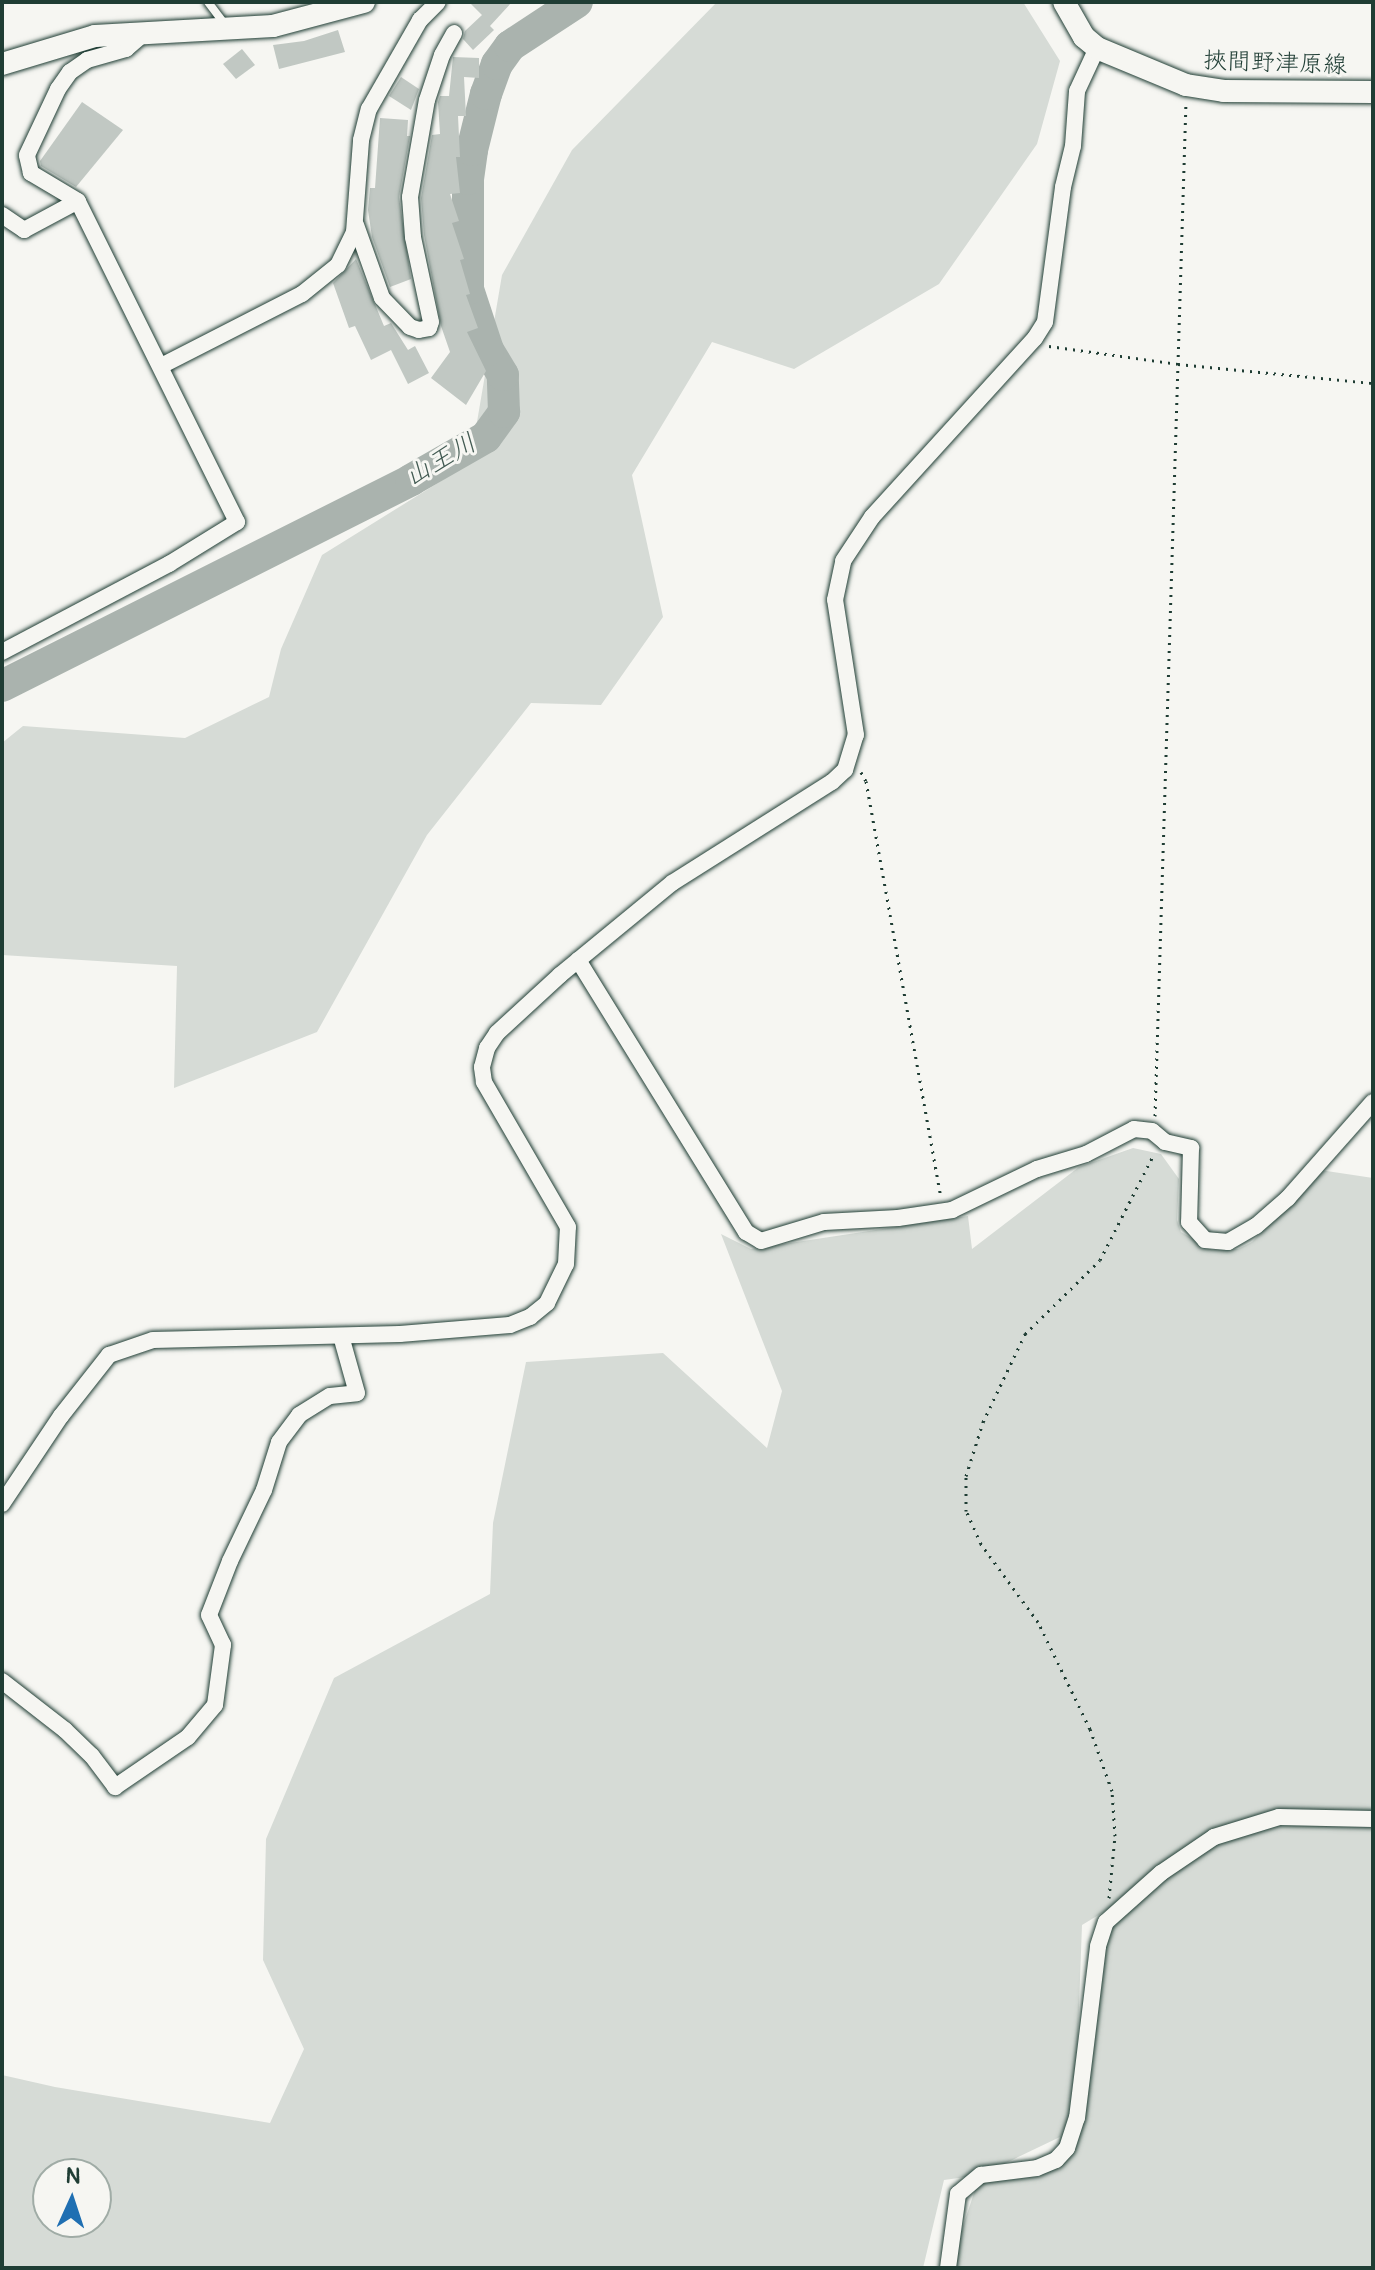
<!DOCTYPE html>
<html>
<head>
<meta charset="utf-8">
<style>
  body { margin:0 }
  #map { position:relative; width:1375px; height:2270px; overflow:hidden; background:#f6f6f2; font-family:Pangolin,"Klee One",sans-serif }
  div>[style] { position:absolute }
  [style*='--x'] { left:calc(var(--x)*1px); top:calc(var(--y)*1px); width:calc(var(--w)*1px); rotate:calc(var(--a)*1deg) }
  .green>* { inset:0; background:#d6dbd6 }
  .river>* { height:32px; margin:-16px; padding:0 16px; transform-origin:16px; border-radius:16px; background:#aab3ae }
  .building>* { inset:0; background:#c1c8c3 }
  .path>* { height:3px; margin-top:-1.5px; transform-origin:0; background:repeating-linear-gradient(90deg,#1f3d34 0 2px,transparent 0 8px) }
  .roads { filter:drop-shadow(0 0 2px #1f3d34) drop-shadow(0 0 2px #1f3d34) }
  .service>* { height:8px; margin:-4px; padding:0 4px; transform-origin:4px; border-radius:4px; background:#f6f6f2 }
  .minor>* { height:16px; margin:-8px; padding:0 8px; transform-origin:8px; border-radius:8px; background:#f6f6f2 }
  .secondary>* { height:22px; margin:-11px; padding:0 11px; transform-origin:11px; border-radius:11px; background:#f6f6f2 }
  span { translate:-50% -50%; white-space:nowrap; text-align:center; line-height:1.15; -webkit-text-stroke:6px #f6f6f2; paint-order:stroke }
  .street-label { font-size:24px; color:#1f3d34 }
  .water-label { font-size:26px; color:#425a52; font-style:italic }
  .frame { position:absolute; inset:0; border:4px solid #1f3d34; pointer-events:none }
  .north { position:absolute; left:32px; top:2158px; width:80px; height:80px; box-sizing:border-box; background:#f6f6f2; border:2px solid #a0aca6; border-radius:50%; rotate:3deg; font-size:22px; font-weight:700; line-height:32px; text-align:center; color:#1f3d34 }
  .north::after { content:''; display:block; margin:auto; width:28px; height:36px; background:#1f6fb2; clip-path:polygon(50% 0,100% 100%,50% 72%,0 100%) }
</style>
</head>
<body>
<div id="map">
  <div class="green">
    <i style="clip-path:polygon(717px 2px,1023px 2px,1060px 61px,1037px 144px,939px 284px,794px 369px,712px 342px,632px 475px,663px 617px,601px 705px,531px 703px,427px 835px,317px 1032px,174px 1088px,177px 966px,2px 955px,2px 743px,23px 726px,185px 738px,269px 697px,281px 649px,322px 555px,470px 463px,502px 275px,572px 150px)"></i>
    <i style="clip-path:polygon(evenodd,1133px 1148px,1161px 1154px,1179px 1179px,1177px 1220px,1181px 1232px,1212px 1250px,1238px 1249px,1252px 1242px,1320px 1170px,1373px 1178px,1373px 2268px,949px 2268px,980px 2175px,944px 2180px,923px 2268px,2px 2268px,2px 2075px,55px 2087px,270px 2123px,304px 2049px,263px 1960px,266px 1839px,334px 1678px,490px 1594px,493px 1523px,526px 1362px,663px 1353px,767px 1448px,782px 1391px,721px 1234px,751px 1249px,968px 1216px,972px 1249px,1079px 1167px,1133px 1148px,1140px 1890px,1106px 1922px,1077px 2061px,1082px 1925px,1140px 1890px,1133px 1148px,1060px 2137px,1056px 2161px,985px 2173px,1060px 2137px,1133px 1148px,48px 2174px,96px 2174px,96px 2222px,48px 2222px,48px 2174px)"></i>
  </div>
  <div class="river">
    <i style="--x:2;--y:686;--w:458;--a:-26.7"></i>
    <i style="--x:411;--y:480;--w:86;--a:-29.8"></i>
    <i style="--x:486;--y:437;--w:31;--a:-54"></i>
    <i style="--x:504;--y:412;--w:37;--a:-92"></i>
    <i style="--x:503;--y:375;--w:29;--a:-121"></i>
    <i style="--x:488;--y:350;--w:64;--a:-108.2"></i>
    <i style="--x:468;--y:289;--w:110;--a:-90"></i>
    <i style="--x:468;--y:179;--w:29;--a:-82"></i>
    <i style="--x:472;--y:150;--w:58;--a:-76"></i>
    <i style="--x:486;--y:94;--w:32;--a:-70"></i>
    <i style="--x:497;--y:64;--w:22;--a:-54"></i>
    <i style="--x:510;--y:46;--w:80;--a:-33.3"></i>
  </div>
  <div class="building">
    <i style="clip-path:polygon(469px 2px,512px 2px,490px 26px,494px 30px,473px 50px,463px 39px,465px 31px,482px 15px)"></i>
    <i style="clip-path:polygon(338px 30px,345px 52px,279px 69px,273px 45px,304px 41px)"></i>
    <i style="clip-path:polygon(242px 49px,255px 65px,236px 79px,223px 64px)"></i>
    <i style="clip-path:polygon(453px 57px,479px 58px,479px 78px,464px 77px,466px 116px,458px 116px,460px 157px,456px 157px,460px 193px,450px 194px,459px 221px,452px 223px,464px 259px,460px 260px,470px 294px,466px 295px,478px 328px,467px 332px,486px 371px,466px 405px,431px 378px,450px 352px,441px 326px,424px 235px,421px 198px,432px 135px,440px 134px,438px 102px,440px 96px,449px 96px)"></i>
    <i style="clip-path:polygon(401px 77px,419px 89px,411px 110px,389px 96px)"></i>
    <i style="clip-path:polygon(82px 102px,123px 130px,76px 187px,41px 166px,40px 161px)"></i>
    <i style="clip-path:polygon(380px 118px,408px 120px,407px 136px,410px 136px,399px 197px,411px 279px,390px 287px,372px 237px,368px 210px,370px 188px,375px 188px)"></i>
    <i style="clip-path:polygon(356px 259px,384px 326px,391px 323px,408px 350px,415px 346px,429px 373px,408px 384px,391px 350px,371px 360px,355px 326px,349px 328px,333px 283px)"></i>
  </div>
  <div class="path">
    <i style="--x:1049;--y:346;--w:130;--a:7.9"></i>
    <i style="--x:1178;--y:364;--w:196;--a:5.6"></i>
    <i style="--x:861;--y:772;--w:10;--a:61"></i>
    <i style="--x:866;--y:781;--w:422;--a:79.8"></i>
    <i style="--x:1155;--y:1116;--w:1012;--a:-88.25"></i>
    <i style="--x:1109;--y:1898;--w:62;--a:-84.5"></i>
    <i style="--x:1115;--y:1836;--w:45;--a:-93.8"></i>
    <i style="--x:1112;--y:1791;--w:66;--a:-109.5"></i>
    <i style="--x:1090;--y:1729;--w:119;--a:-115.9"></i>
    <i style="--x:1038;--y:1622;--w:97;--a:-126.2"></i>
    <i style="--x:981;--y:1544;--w:36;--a:-114"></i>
    <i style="--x:966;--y:1511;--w:35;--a:-90"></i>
    <i style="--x:966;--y:1476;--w:57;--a:-72.5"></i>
    <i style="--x:983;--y:1422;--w:98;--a:-64.5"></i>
    <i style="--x:1025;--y:1334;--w:105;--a:-44.6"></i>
    <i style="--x:1100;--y:1260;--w:117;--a:-63"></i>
  </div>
  <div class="roads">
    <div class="service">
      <i style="--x:208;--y:2;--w:31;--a:53"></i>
    </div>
    <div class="minor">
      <i style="--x:2;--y:215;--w:27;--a:34"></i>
      <i style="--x:24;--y:230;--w:61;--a:-28.2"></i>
      <i style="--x:356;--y:225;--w:77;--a:70.4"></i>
      <i style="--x:382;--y:298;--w:40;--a:46"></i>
      <i style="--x:410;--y:327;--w:9;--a:18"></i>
      <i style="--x:419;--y:330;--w:10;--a:-11"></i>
      <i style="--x:429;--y:328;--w:6;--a:-72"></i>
      <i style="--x:431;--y:322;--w:87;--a:-102"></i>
      <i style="--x:413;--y:237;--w:40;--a:-94.3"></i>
      <i style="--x:410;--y:197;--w:98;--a:-80.1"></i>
      <i style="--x:427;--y:100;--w:47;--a:-71.6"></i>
      <i style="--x:442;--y:55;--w:25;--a:-61"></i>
      <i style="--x:161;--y:366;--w:158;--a:-27.1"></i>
      <i style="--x:302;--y:294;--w:46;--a:-38.9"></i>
      <i style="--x:338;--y:265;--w:37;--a:-64"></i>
      <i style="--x:354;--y:232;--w:92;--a:-85.6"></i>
      <i style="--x:361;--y:140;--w:32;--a:-76"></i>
      <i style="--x:369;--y:109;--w:103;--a:-60.2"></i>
      <i style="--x:420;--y:20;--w:25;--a:-45"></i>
      <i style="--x:2;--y:652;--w:189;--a:-27.8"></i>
      <i style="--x:169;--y:564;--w:80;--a:-31.7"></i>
      <i style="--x:237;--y:522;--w:358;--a:-116.4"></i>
      <i style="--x:78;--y:201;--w:55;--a:-149.2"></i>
      <i style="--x:31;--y:173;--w:18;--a:-103"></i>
      <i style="--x:27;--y:155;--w:73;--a:-64.8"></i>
      <i style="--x:58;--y:89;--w:21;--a:-55"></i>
      <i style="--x:70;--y:72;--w:21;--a:-35"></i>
      <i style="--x:87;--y:60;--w:41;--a:-15.8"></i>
      <i style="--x:126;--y:49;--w:28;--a:-41"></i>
      <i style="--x:578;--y:960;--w:320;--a:58.3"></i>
      <i style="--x:746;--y:1232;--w:17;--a:31"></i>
      <i style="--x:761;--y:1241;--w:66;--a:-16.8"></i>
      <i style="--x:824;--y:1222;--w:74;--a:-3.1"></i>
      <i style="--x:898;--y:1218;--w:55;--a:-8.4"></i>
      <i style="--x:952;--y:1210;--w:94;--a:-25.8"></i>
      <i style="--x:1037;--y:1169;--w:51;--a:-17"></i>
      <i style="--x:1086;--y:1154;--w:54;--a:-27.5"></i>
      <i style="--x:1134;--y:1129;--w:18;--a:6"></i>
      <i style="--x:1152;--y:1131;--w:17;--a:40"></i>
      <i style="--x:1165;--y:1142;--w:27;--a:13"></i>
      <i style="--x:1191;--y:1148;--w:74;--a:91.5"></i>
      <i style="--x:1189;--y:1222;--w:24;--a:48"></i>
      <i style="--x:1205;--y:1240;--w:23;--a:5"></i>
      <i style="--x:1228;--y:1242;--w:32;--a:-30"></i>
      <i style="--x:1256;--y:1226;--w:43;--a:-41.2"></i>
      <i style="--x:1288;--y:1198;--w:128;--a:-48.5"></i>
      <i style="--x:2;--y:1504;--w:106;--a:-56.2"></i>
      <i style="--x:61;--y:1416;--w:78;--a:-51.8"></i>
      <i style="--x:109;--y:1355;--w:46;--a:-18.8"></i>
      <i style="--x:153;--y:1340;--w:247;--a:-1.4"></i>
      <i style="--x:400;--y:1334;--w:110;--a:-4.7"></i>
      <i style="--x:510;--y:1325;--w:22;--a:-22"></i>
      <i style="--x:530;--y:1317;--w:22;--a:-39"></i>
      <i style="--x:547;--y:1303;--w:43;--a:-64"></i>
      <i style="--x:566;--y:1264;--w:37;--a:-87"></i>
      <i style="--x:568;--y:1227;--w:168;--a:-120.1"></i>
      <i style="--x:484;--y:1082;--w:15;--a:-98"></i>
      <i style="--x:482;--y:1067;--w:20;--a:-75"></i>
      <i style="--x:487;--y:1048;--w:18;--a:-56"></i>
      <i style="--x:497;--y:1033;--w:86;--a:-42.6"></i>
      <i style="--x:560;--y:975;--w:145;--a:-39.4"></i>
      <i style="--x:672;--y:883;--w:189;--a:-32.3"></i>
      <i style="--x:832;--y:782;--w:18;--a:-43"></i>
      <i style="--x:845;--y:770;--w:37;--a:-73"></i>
      <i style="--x:856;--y:735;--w:137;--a:-98.8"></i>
      <i style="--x:835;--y:600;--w:40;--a:-78"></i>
      <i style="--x:843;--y:561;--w:53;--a:-56.6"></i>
      <i style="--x:872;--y:517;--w:242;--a:-47.7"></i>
      <i style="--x:1035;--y:338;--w:19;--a:-58"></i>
      <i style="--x:1045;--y:322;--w:136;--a:-82.4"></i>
      <i style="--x:1063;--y:187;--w:42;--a:-76.3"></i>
      <i style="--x:1073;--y:146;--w:55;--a:-85.8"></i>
      <i style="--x:1077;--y:91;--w:47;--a:-65.1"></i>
      <i style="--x:2;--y:1681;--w:80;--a:37.9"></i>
      <i style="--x:65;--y:1730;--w:37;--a:44"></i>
      <i style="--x:92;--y:1756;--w:39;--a:53"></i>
      <i style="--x:115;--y:1787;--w:88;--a:-34.4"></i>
      <i style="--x:188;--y:1737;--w:42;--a:-49.8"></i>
      <i style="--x:215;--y:1705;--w:61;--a:-82.4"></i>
      <i style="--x:223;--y:1645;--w:33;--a:-115"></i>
      <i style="--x:209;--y:1615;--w:58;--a:-68.7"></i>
      <i style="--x:230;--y:1561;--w:79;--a:-64.4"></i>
      <i style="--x:264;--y:1490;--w:50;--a:-72.6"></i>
      <i style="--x:279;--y:1442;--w:34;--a:-53"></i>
      <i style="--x:299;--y:1415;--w:36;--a:-32"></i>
      <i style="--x:330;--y:1396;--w:27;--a:-6"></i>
      <i style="--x:357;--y:1393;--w:59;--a:-105.7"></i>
      <i style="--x:948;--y:2268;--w:75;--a:-82.3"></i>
      <i style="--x:958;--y:2194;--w:30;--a:-40"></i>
      <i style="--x:981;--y:2175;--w:56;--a:-7.1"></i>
      <i style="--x:1037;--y:2168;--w:21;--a:-23"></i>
      <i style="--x:1056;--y:2160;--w:16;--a:-47"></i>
      <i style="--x:1067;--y:2148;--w:32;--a:-72"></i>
      <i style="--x:1077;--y:2118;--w:173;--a:-83"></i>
      <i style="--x:1098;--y:1946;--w:25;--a:-72"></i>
      <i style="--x:1106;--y:1922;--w:74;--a:-41.7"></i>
      <i style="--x:1161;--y:1873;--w:64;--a:-34.2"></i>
      <i style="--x:1214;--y:1837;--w:68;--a:-17.1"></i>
      <i style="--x:1279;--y:1817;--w:94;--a:1.2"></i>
    </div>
    <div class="secondary">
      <i style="--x:1064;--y:2;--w:40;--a:60.3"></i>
      <i style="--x:1084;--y:37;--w:17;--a:40"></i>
      <i style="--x:1097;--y:48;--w:96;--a:22.6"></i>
      <i style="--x:1186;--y:85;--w:38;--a:9"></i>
      <i style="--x:1224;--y:91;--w:149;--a:0.4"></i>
      <i style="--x:2;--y:64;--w:97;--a:-16.8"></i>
      <i style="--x:95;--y:36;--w:178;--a:-3.2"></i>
      <i style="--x:273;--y:26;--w:94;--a:-14.8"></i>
    </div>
  </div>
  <div class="street-label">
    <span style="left:1275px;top:63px;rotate:2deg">挾間野津原線</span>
  </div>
  <div class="water-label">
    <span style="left:441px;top:461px;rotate:-30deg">山王川</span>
  </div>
  <div class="frame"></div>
  <div class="north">N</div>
</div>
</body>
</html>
